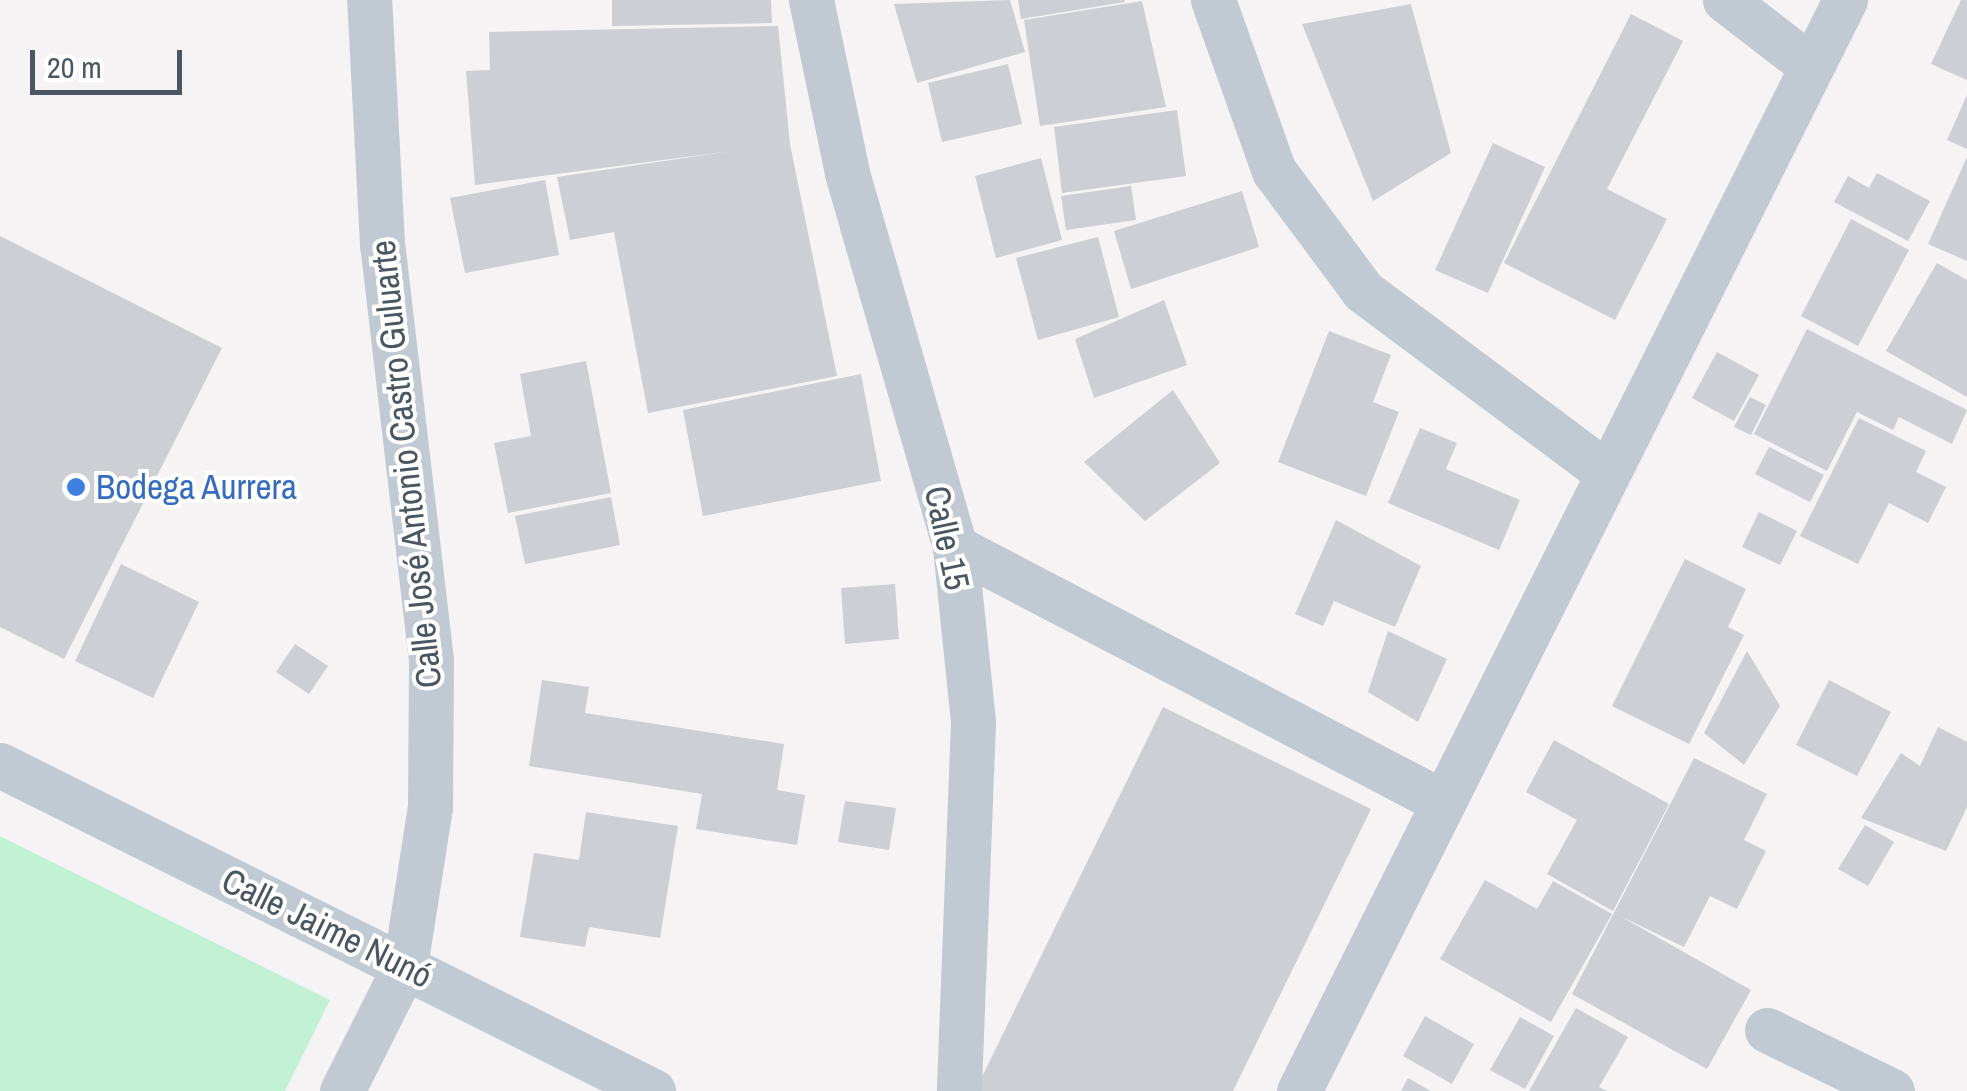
<!DOCTYPE html>
<html>
<head>
<meta charset="utf-8">
<style>
  body { margin:0 }
  #map { position:relative; width:1967px; height:1091px; overflow:hidden; background:#f5f3f3; font-family:"Archivo Narrow",sans-serif }
  div>[style] { position:absolute }
  [style*='--x'] { left:calc(var(--x)*1px); top:calc(var(--y)*1px); width:calc(var(--w)*1px); rotate:calc(var(--a)*1deg) }
  .green>* { inset:0; background:#c3f1d5 }
  .building>* { inset:0; background:#cdcfd5 }
  .street>* { height:45px; margin:-22.5px; padding:0 22.5px; transform-origin:22.5px; border-radius:22.5px; background:#c1cad2 }
  .dots>* { width:28px; height:28px; translate:-50% -50%; box-sizing:border-box; border:5px solid #fff; border-radius:50% }
  span { translate:-50% -50%; white-space:nowrap; text-align:center; line-height:1.15; -webkit-text-stroke:8px #fff; paint-order:stroke }
  .street-label { font-size:35px; color:#4a5661 }
  .shop-label { font-size:35px; color:#366cbe }
  .left { translate:0 -50%; text-align:left }
  .scale { position:absolute; left:30px; top:50px; width:152px; height:45px; box-sizing:border-box; border:5px solid #4a5661; border-top:0; padding-left:12px; font-size:30px; line-height:35px; white-space:nowrap; color:#4a5661; -webkit-text-stroke:8px #fff; paint-order:stroke }
</style>
</head>
<body>
<div id="map">
  <div class="green">
    <i style="clip-path:polygon(0 836px,330px 1000px,285px 1091px,0 1091px)"></i>
  </div>
  <div class="building">
    <i style="clip-path:polygon(612px 0,771px 0,772px 23px,612px 26px)"></i>
    <i style="clip-path:polygon(1010px 0,1025px 52px,917px 83px,894px 4px)"></i>
    <i style="clip-path:polygon(1018px 0,1124px 0,1125px 2px,1021px 19px)"></i>
    <i style="clip-path:polygon(1961px 0,1967px 0,1967px 80px,1931px 64px)"></i>
    <i style="clip-path:polygon(1142px 1px,1166px 107px,1040px 126px,1024px 20px)"></i>
    <i style="clip-path:polygon(1411px 4px,1451px 153px,1373px 201px,1302px 24px)"></i>
    <i style="clip-path:polygon(1631px 14px,1683px 41px,1607px 189px,1667px 219px,1615px 320px,1504px 263px)"></i>
    <i style="clip-path:polygon(778px 26px,790px 144px,837px 376px,648px 413px,614px 232px,570px 240px,557px 177px,731px 151px,475px 185px,466px 71px,490px 70px,489px 32px)"></i>
    <i style="clip-path:polygon(1008px 64px,1022px 124px,942px 142px,928px 83px)"></i>
    <i style="clip-path:polygon(1967px 95px,1967px 149px,1947px 140px)"></i>
    <i style="clip-path:polygon(1177px 110px,1186px 176px,1062px 193px,1054px 127px)"></i>
    <i style="clip-path:polygon(1493px 143px,1545px 167px,1488px 293px,1435px 270px)"></i>
    <i style="clip-path:polygon(1967px 157px,1967px 261px,1928px 244px)"></i>
    <i style="clip-path:polygon(1041px 158px,1062px 240px,996px 258px,975px 176px)"></i>
    <i style="clip-path:polygon(1877px 173px,1930px 201px,1908px 241px,1834px 202px,1848px 176px,1869px 188px)"></i>
    <i style="clip-path:polygon(545px 180px,559px 255px,465px 273px,450px 198px)"></i>
    <i style="clip-path:polygon(1131px 186px,1136px 220px,1066px 230px,1061px 196px)"></i>
    <i style="clip-path:polygon(1242px 191px,1259px 247px,1131px 289px,1114px 231px)"></i>
    <i style="clip-path:polygon(1851px 219px,1909px 250px,1858px 346px,1801px 316px)"></i>
    <i style="clip-path:polygon(0 236px,222px 348px,64px 659px,0 627px)"></i>
    <i style="clip-path:polygon(1098px 237px,1119px 317px,1038px 340px,1016px 258px)"></i>
    <i style="clip-path:polygon(1937px 263px,1967px 280px,1967px 397px,1886px 351px)"></i>
    <i style="clip-path:polygon(1164px 300px,1187px 365px,1094px 398px,1075px 339px)"></i>
    <i style="clip-path:polygon(1807px 329px,1967px 410px,1952px 444px,1899px 417px,1893px 430px,1857px 412px,1827px 471px,1754px 434px)"></i>
    <i style="clip-path:polygon(1329px 331px,1391px 355px,1373px 402px,1399px 412px,1366px 496px,1278px 462px)"></i>
    <i style="clip-path:polygon(1717px 352px,1759px 375px,1734px 421px,1692px 398px)"></i>
    <i style="clip-path:polygon(586px 361px,611px 493px,508px 513px,494px 443px,531px 436px,520px 374px)"></i>
    <i style="clip-path:polygon(861px 374px,881px 481px,703px 516px,683px 410px)"></i>
    <i style="clip-path:polygon(1173px 390px,1220px 463px,1145px 521px,1084px 462px)"></i>
    <i style="clip-path:polygon(1750px 397px,1766px 405px,1751px 435px,1734px 427px)"></i>
    <i style="clip-path:polygon(1859px 418px,1926px 451px,1916px 472px,1946px 487px,1928px 523px,1889px 503px,1858px 564px,1800px 536px)"></i>
    <i style="clip-path:polygon(1420px 428px,1457px 443px,1446px 469px,1520px 500px,1499px 550px,1388px 503px)"></i>
    <i style="clip-path:polygon(1769px 447px,1824px 475px,1810px 502px,1755px 474px)"></i>
    <i style="clip-path:polygon(611px 497px,620px 545px,525px 564px,515px 516px)"></i>
    <i style="clip-path:polygon(1759px 512px,1797px 531px,1780px 565px,1742px 547px)"></i>
    <i style="clip-path:polygon(1336px 520px,1421px 566px,1395px 627px,1334px 601px,1323px 626px,1295px 614px)"></i>
    <i style="clip-path:polygon(1685px 559px,1746px 589px,1728px 627px,1744px 635px,1689px 744px,1612px 706px)"></i>
    <i style="clip-path:polygon(121px 564px,199px 602px,153px 698px,75px 661px)"></i>
    <i style="clip-path:polygon(895px 584px,899px 639px,845px 644px,841px 588px)"></i>
    <i style="clip-path:polygon(1388px 631px,1447px 659px,1418px 722px,1368px 692px)"></i>
    <i style="clip-path:polygon(295px 644px,328px 666px,309px 694px,276px 672px)"></i>
    <i style="clip-path:polygon(1747px 651px,1780px 706px,1744px 765px,1704px 733px)"></i>
    <i style="clip-path:polygon(542px 680px,589px 687px,585px 713px,784px 744px,777px 790px,805px 795px,797px 845px,696px 829px,702px 794px,529px 766px)"></i>
    <i style="clip-path:polygon(1829px 680px,1891px 712px,1857px 776px,1796px 745px)"></i>
    <i style="clip-path:polygon(1163px 707px,1371px 809px,1233px 1091px,975px 1091px)"></i>
    <i style="clip-path:polygon(1938px 727px,1967px 742px,1967px 807px,1946px 851px,1861px 818px,1901px 753px,1920px 766px)"></i>
    <i style="clip-path:polygon(1554px 740px,1669px 804px,1613px 911px,1547px 874px,1577px 820px,1526px 792px)"></i>
    <i style="clip-path:polygon(1694px 758px,1767px 794px,1744px 840px,1766px 851px,1737px 909px,1710px 896px,1684px 947px,1620px 916px,1751px 990px,1707px 1069px,1572px 994px)"></i>
    <i style="clip-path:polygon(845px 801px,896px 808px,889px 850px,838px 842px)"></i>
    <i style="clip-path:polygon(586px 812px,678px 826px,660px 938px,589px 927px,585px 947px,520px 937px,534px 853px,579px 860px)"></i>
    <i style="clip-path:polygon(1865px 825px,1894px 842px,1868px 886px,1838px 869px)"></i>
    <i style="clip-path:polygon(1485px 880px,1537px 909px,1553px 881px,1612px 914px,1551px 1022px,1440px 959px)"></i>
    <i style="clip-path:polygon(1576px 1008px,1628px 1037px,1599px 1087px,1607px 1091px,1529px 1091px)"></i>
    <i style="clip-path:polygon(1425px 1016px,1474px 1044px,1452px 1084px,1403px 1056px)"></i>
    <i style="clip-path:polygon(1520px 1017px,1554px 1036px,1525px 1089px,1490px 1070px)"></i>
    <i style="clip-path:polygon(1408px 1078px,1431px 1091px,1401px 1091px)"></i>
  </div>
  <div class="street">
    <i style="--x:811;--y:0;--w:177;--a:78.2"></i>
    <i style="--x:847;--y:173;--w:389;--a:73.9"></i>
    <i style="--x:955;--y:547;--w:176;--a:84.1"></i>
    <i style="--x:973;--y:722;--w:369;--a:92.2"></i>
    <i style="--x:1213;--y:0;--w:182;--a:70.4"></i>
    <i style="--x:1274;--y:171;--w:149;--a:53.4"></i>
    <i style="--x:1363;--y:291;--w:304;--a:36.7"></i>
    <i style="--x:1725;--y:0;--w:108;--a:37.5"></i>
    <i style="--x:955;--y:547;--w:551;--a:27.59"></i>
    <i style="--x:0;--y:765;--w:730;--a:26.53"></i>
    <i style="--x:1767;--y:1030;--w:139;--a:26"></i>
    <i style="--x:342;--y:1091;--w:140;--a:-63.3"></i>
    <i style="--x:405;--y:966;--w:161;--a:-81.1"></i>
    <i style="--x:430;--y:807;--w:147;--a:-89.6"></i>
    <i style="--x:431;--y:660;--w:419;--a:-96.7"></i>
    <i style="--x:382;--y:244;--w:244;--a:-93"></i>
    <i style="--x:1299;--y:1091;--w:1220;--a:-63.41"></i>
  </div>
  <div class="dots">
    <i style="left:76px;top:487px;background:#3f7fe0"></i>
  </div>
  <div class="street-label">
    <span style="left:406px;top:464px;rotate:-96deg">Calle José Antonio Castro Guluarte</span>
    <span style="left:947px;top:538px;rotate:78deg">Calle 15</span>
    <span style="left:327px;top:928px;rotate:26deg">Calle Jaime Nunó</span>
  </div>
  <div class="shop-label">
    <span class="left" style="left:96px;top:487px">Bodega Aurrera</span>
  </div>
  <div class="scale">20 m</div>
</div>
</body>
</html>
